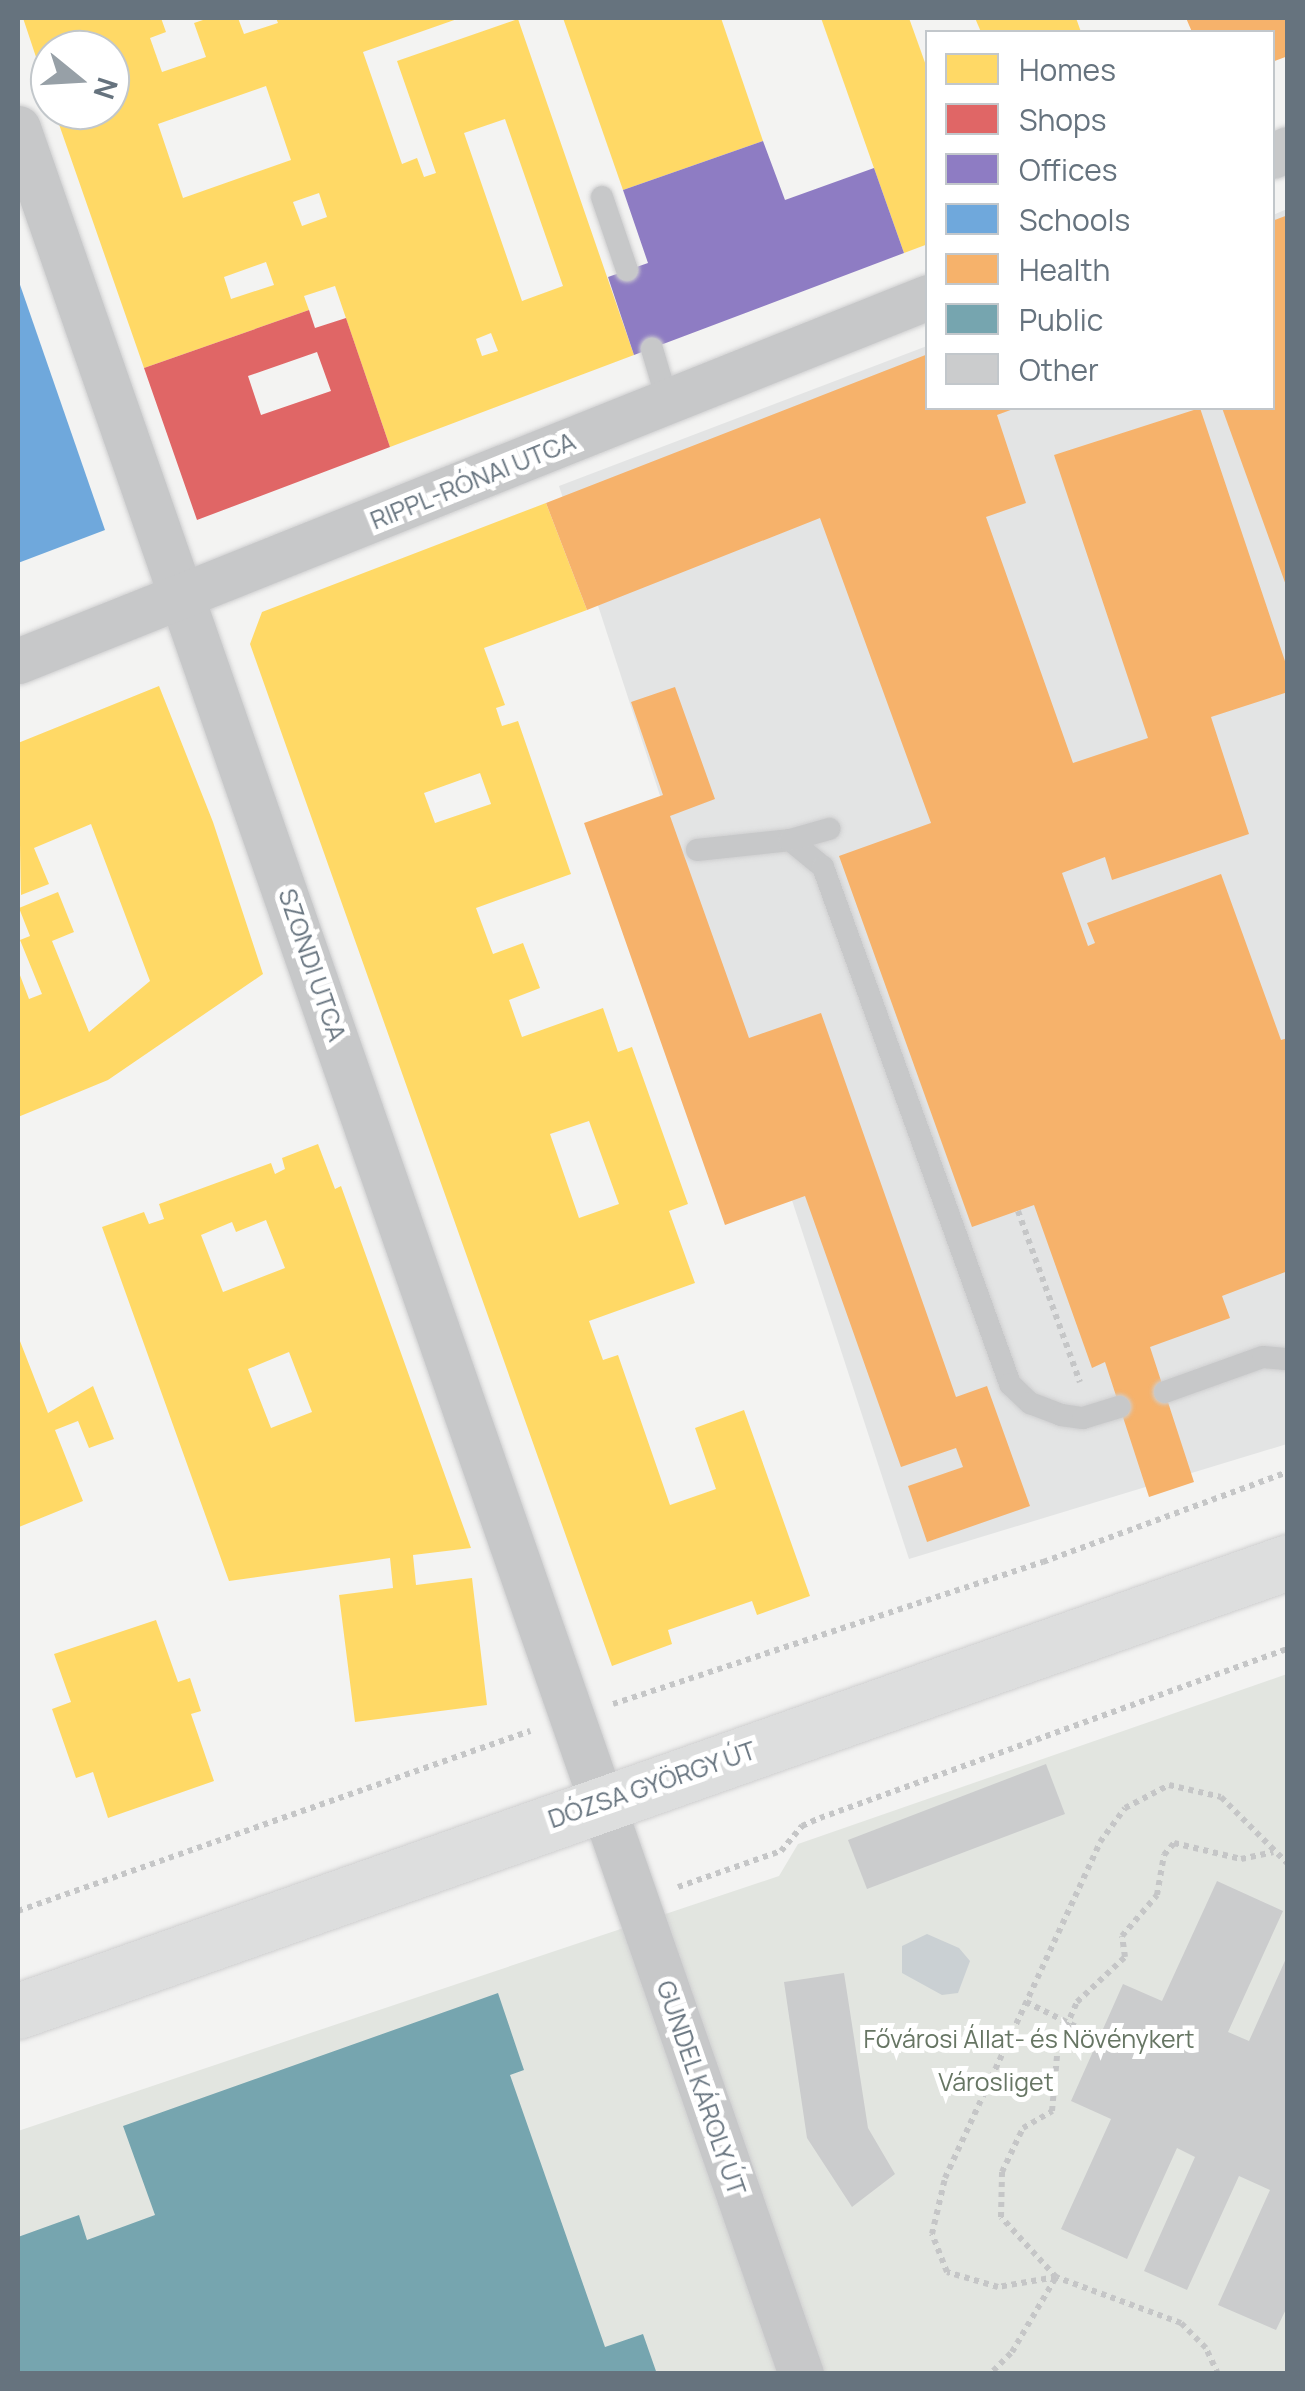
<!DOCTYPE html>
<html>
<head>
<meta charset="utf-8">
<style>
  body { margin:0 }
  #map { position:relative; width:1305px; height:2391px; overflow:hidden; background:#f3f3f2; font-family:Manrope,sans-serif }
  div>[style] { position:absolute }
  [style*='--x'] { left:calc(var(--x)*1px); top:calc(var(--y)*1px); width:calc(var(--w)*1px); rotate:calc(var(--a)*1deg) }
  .built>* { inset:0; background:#e3e4e4 }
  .green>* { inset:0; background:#e2e5e0 }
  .water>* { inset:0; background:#cad0d3 }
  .homes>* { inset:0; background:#ffd966 }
  .shops>* { inset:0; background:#e06666 }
  .offices>* { inset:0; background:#8e7cc3 }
  .schools>* { inset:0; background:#6fa8dc }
  .health>* { inset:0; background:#f6b26b }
  .public>* { inset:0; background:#76a5af }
  .building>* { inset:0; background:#cbcccd }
  .path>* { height:6px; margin-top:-3px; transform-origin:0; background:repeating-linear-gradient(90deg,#c5c6c7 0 5px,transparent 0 10px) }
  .roads { filter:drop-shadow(0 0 2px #cfcfd0) drop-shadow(0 0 2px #cfcfd0) }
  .lane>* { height:22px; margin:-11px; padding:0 11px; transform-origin:11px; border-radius:11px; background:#c7c8c9 }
  .street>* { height:45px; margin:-22.5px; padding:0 22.5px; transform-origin:22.5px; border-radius:22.5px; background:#c7c8c9 }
  .secondary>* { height:55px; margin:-27.5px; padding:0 27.5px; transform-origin:27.5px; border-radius:27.5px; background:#dddede }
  span { translate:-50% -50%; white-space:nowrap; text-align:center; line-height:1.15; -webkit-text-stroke:10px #fff; paint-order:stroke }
  .street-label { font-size:25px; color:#66737e }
  .park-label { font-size:25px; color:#677664 }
  .frame { position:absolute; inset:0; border:20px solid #66737e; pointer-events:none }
  .legend { position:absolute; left:925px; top:30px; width:350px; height:380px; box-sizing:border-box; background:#fff; border:2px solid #c2c7cb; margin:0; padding:12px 18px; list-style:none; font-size:30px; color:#66737e }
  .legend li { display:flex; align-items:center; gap:20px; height:50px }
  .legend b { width:50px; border:2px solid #c2c7cb }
  .north { position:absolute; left:30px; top:30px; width:100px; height:100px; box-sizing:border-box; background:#fff; border:2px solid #c2c7cb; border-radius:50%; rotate:108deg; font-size:28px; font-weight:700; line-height:40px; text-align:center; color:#66737e }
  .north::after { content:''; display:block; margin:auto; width:35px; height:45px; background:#97a0a7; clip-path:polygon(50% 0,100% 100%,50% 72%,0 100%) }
</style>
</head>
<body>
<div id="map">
  <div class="built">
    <i style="clip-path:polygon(1287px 209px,1287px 1444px,909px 1559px,559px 486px,927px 346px,928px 408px,1272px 408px,1273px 215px)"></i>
  </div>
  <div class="green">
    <i style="clip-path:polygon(1287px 1674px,1287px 2373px,18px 2373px,18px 2131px,779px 1876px,798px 1844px)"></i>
  </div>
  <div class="water">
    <i style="clip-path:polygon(927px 1934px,959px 1948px,970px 1961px,958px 1993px,942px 1995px,902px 1973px,902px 1946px)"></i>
  </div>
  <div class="homes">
    <i style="clip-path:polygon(evenodd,23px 18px,161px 18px,166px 32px,150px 38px,162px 72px,206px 57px,194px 23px,209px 18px,238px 18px,244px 34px,278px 23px,276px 18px,460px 18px,363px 52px,402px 164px,417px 158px,424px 177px,436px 173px,397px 61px,518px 19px,634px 355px,390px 447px,335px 286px,304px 296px,309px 310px,144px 368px,54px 110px,110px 110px,110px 50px,50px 50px,49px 96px,23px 18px,266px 86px,291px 160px,183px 198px,158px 124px,266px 86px,23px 18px,505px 119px,563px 286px,522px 301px,464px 133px,505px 119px,23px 18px,319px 193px,327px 217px,302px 226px,293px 202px,319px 193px,23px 18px,266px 262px,274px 285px,231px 299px,224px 277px,266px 262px,23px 18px,491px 333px,498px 351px,482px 356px,476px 339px,491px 333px)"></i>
    <i style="clip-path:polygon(563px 18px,721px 18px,763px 141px,623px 190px)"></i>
    <i style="clip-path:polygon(821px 18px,909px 18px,928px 71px,928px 244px,904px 253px)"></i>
    <i style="clip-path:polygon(975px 18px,1076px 18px,1081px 32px,981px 32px)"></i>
    <i style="clip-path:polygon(evenodd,546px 503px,587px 610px,484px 648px,505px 705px,496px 708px,502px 726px,518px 721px,571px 874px,476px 908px,493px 954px,523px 943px,540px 988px,509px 1000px,522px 1037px,603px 1008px,618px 1052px,632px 1047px,688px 1204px,669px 1211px,695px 1283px,589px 1321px,603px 1360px,618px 1355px,670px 1505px,716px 1489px,695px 1428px,744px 1410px,810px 1596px,757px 1615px,752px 1601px,668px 1630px,672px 1644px,612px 1666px,250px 644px,262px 612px,546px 503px,480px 773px,491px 804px,435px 823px,424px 793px,480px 773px,546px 503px,589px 1121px,619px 1204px,579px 1218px,550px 1134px,589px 1121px)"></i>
    <i style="clip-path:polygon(159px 686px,213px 822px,263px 974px,108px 1080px,18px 1117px,18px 970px,29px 999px,42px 994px,20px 940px,30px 936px,19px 908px,58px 892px,74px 932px,52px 941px,89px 1032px,150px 981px,91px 824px,34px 848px,49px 884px,21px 895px,18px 743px)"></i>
    <i style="clip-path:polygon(evenodd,318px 1144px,335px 1189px,341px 1186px,471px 1548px,413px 1555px,416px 1585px,472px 1578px,487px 1705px,355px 1722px,339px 1595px,393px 1588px,390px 1558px,229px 1581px,102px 1227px,144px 1212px,149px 1224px,164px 1219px,159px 1204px,271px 1163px,275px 1174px,285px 1169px,282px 1158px,318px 1144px,266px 1220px,285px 1268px,223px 1292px,201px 1235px,232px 1222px,236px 1232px,266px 1220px,318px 1144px,289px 1352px,312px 1412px,271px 1428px,248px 1369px,289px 1352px)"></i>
    <i style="clip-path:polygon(18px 1336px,48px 1413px,93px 1386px,114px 1439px,89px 1448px,78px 1421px,55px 1430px,83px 1501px,19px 1527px)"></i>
    <i style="clip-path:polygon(156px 1620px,178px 1682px,190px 1678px,201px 1711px,191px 1714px,214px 1781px,108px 1818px,93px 1772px,76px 1778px,52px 1709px,71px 1702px,54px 1654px)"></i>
  </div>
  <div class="shops">
    <i style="clip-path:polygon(evenodd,309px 310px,315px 328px,346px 318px,390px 447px,197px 520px,144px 368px,309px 310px,317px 352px,331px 391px,261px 415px,248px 376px,317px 352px)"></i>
  </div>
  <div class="offices">
    <i style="clip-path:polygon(763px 141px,785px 200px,874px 168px,904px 253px,634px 355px,608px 277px,648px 263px,623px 190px)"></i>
  </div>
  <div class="schools">
    <i style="clip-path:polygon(18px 279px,105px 530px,18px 563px)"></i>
  </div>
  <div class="health">
    <i style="clip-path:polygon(1186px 18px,1288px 18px,1288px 56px,1272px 62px,1272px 32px,1192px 32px)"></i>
    <i style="clip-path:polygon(1288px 215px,1288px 588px,1287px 588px,1222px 408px,1272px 408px,1272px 221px)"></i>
    <i style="clip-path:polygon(928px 354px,928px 408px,1016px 408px,997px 415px,1026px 503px,986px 517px,1073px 763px,1148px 738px,1054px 455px,1200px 408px,1288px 670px,1288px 692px,1211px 717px,1249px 834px,1112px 880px,1105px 857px,1062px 873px,1088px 946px,1095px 943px,1087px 923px,1221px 874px,1281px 1040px,1288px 1038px,1288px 1271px,1222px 1296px,1230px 1318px,1150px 1347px,1194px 1482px,1149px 1497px,1105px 1362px,1092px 1368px,1034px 1205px,972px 1227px,839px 856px,931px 823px,820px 518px,587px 610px,546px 503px)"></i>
    <i style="clip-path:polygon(675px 687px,715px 799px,670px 816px,749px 1038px,821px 1013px,956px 1397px,987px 1386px,1030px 1506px,927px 1542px,908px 1486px,963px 1467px,956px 1448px,901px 1467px,805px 1196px,725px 1225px,584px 823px,663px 795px,631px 702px)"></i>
  </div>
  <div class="public">
    <i style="clip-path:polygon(498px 1993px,524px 2070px,510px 2075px,605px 2347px,643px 2334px,657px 2374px,18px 2374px,18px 2237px,79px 2215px,87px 2240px,155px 2215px,123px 2126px)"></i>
  </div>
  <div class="building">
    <i style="clip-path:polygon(1046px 1764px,1065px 1814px,867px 1889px,848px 1840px)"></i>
    <i style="clip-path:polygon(1217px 1881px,1283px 1911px,1228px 2032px,1249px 2041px,1288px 1954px,1288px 2305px,1276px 2330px,1218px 2305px,1270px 2190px,1239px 2176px,1187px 2290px,1144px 2271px,1195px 2157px,1177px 2148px,1127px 2259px,1061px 2229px,1111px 2119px,1071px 2101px,1123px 1984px,1162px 2001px)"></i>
    <i style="clip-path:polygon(844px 1973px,868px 2128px,895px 2174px,852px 2207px,807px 2138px,784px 1982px)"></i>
  </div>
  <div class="path">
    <i style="--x:1018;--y:1211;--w:182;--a:70.1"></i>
    <i style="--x:613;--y:1704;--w:453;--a:-18.3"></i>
    <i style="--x:1043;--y:1562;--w:261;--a:-20.2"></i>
    <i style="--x:678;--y:1887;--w:109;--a:-19.3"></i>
    <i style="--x:781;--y:1851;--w:33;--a:-50"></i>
    <i style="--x:802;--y:1826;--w:20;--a:-24"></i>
    <i style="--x:820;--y:1818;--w:498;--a:-19.9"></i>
    <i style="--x:18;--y:1911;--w:543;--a:-19.37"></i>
    <i style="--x:1026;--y:2002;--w:81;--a:26.3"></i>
    <i style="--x:993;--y:2371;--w:27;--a:-45"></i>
    <i style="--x:1012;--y:2352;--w:87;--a:-59.6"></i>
    <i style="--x:1056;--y:2277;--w:81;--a:-132.5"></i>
    <i style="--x:1001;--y:2217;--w:45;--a:-88.7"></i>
    <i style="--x:1002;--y:2172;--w:49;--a:-64.5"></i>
    <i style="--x:1023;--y:2128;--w:34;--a:-30"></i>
    <i style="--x:1052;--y:2111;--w:66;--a:-84.8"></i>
    <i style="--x:1058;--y:2045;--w:47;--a:-66.2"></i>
    <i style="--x:1077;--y:2002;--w:66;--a:-43.2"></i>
    <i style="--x:1125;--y:1957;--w:21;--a:-98"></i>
    <i style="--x:1122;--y:1936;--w:54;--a:-49.5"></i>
    <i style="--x:1157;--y:1895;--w:41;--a:-80.1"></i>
    <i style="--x:1164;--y:1855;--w:16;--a:-50"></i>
    <i style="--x:1174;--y:1843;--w:69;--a:13.4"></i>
    <i style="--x:1241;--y:1859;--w:33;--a:-12"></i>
    <i style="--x:1218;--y:2374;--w:29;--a:-115"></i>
    <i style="--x:1206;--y:2348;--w:35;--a:-135"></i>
    <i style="--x:1181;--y:2323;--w:133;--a:-159.8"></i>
    <i style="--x:1056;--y:2277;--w:59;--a:170.2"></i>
    <i style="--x:998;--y:2287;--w:53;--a:-163.6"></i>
    <i style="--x:947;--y:2272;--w:41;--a:-111.5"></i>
    <i style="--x:932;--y:2234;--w:57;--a:-76.9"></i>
    <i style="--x:945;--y:2178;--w:370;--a:-65.2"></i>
    <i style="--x:1100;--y:1842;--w:42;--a:-53.7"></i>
    <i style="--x:1125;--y:1808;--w:50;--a:-27.6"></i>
    <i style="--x:1169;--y:1785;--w:53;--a:13"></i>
    <i style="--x:1221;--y:1797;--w:95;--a:45"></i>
  </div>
  <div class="roads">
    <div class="lane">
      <i style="--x:602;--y:197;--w:77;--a:71.1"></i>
      <i style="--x:652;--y:349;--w:56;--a:73.5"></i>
      <i style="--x:790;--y:840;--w:43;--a:39.3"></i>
      <i style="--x:823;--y:867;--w:550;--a:70.11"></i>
      <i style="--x:1010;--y:1384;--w:28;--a:44"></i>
      <i style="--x:1030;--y:1403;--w:33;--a:21"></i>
      <i style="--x:1061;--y:1415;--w:22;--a:8"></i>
      <i style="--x:1083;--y:1418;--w:38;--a:-17"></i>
      <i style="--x:697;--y:850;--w:94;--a:-6.1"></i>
      <i style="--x:790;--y:840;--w:41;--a:-15.8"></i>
      <i style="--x:1165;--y:1392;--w:104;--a:-19.7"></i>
      <i style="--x:1263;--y:1357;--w:25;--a:5"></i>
    </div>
    <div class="street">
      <i style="--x:18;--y:128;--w:2379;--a:70.78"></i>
      <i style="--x:1272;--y:156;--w:17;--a:-24"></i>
      <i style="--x:18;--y:661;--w:980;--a:-21.8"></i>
    </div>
    <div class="secondary">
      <i style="--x:18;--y:2011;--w:1347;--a:-19.47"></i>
    </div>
  </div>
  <div class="street-label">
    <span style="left:473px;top:481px;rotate:-22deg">RIPPL-RÓNAI UTCA</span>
    <span style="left:312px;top:965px;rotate:71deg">SZONDI UTCA</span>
    <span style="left:652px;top:1785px;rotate:-19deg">DÓZSA GYÖRGY ÚT</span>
    <span style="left:701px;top:2088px;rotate:71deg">GUNDEL KÁROLY ÚT</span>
  </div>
  <div class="park-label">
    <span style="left:1029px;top:2039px">Fővárosi Állat- és Növénykert</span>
    <span style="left:996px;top:2082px">Városliget</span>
  </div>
  <div class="frame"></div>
  <ul class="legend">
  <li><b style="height:28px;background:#ffd966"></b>Homes</li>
  <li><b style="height:28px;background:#e06666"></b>Shops</li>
  <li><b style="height:28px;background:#8e7cc3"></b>Offices</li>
  <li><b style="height:28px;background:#6fa8dc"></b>Schools</li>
  <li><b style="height:28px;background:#f6b26b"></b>Health</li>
  <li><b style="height:28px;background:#76a5af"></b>Public</li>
  <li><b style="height:28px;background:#cbcccd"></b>Other</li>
  </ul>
  <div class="north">N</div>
</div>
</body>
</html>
